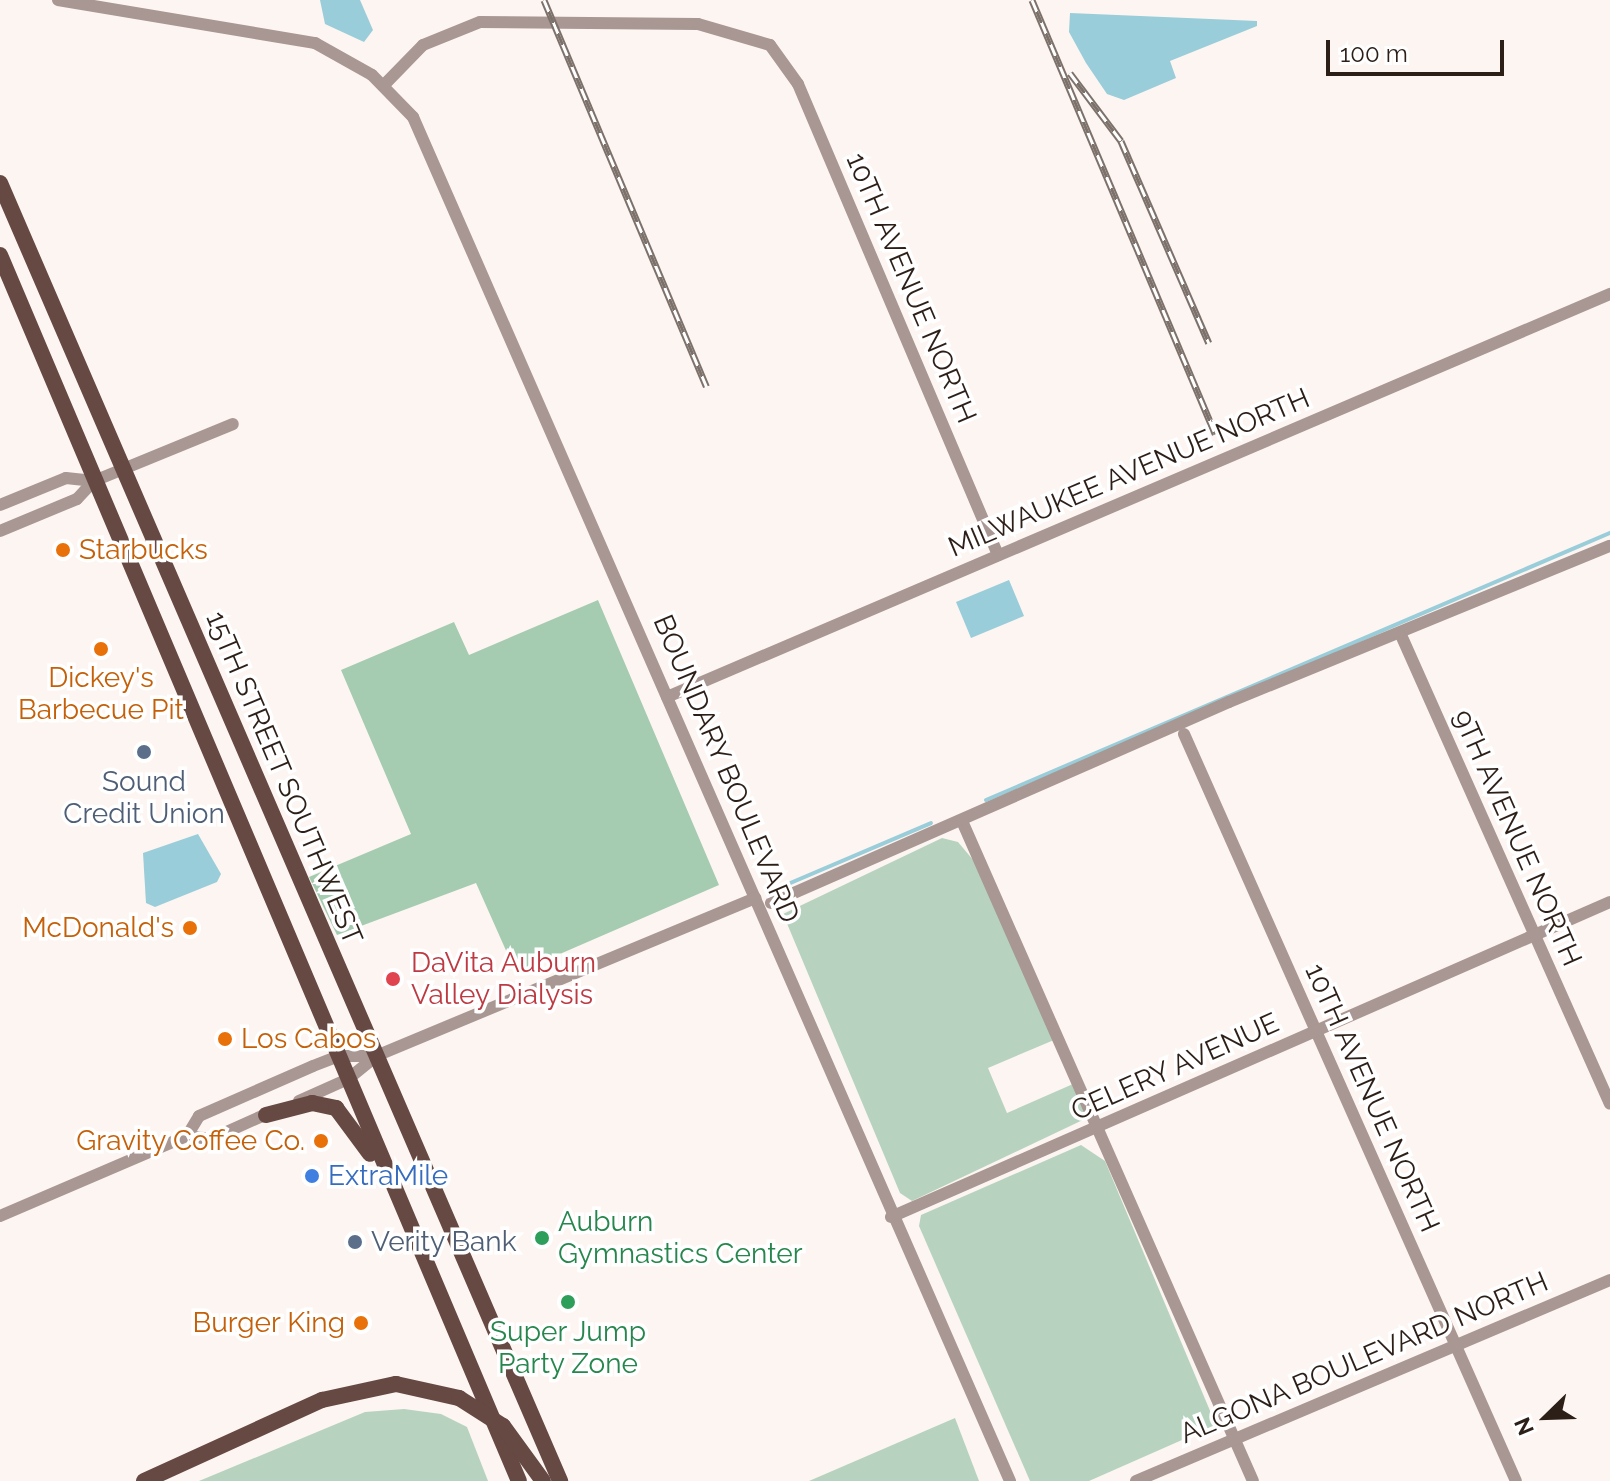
<!DOCTYPE html>
<html>
<head>
<meta charset="utf-8">
<style>
  body { margin:0 }
  #map { position:relative; width:1610px; height:1481px; overflow:hidden; background:#fdf5f1; font-family:Raleway,sans-serif }
  div>[style] { position:absolute }
  [style*='--x'] { left:calc(var(--x)*1px); top:calc(var(--y)*1px); width:calc(var(--w)*1px); rotate:calc(var(--a)*1deg) }
  .green>* { inset:0; background:#b7d3bf }
  .forest>* { inset:0; background:#a5ccb1 }
  .water>* { inset:0; background:#99cdd9 }
  .stream>* { height:4px; margin:-2px; padding:0 2px; transform-origin:2px; border-radius:2px; background:#99cdd9 }
  .minor>* { height:12px; margin:-6px; padding:0 6px; transform-origin:6px; border-radius:6px; background:#a89793 }
  .major>* { height:16px; margin:-8px; padding:0 8px; transform-origin:8px; border-radius:8px; background:#664943 }
  .rail>* { height:7px; margin-top:-3.5px; transform-origin:0; background:repeating-linear-gradient(90deg,#fff 0 12px,#7c716b 0 24px); box-sizing:border-box; border-block:2px solid #7c716b }
  .major-bridge>* { height:16px; margin:-8px; padding:0 8px; transform-origin:8px; border-radius:8px; background:#664943 }
  .dots>* { width:22px; height:22px; translate:-50% -50%; box-sizing:border-box; border:4px solid #fff; border-radius:50% }
  span { translate:-50% -50%; white-space:nowrap; text-align:center; line-height:1.15; -webkit-text-stroke:7px #fff; paint-order:stroke }
  .street-label { font-size:28px; color:#2c1f18 }
  .food-label { font-size:28px; color:#c56008 }
  .left { translate:0 -50%; text-align:left }
  .right { translate:-100% -50%; text-align:right }
  .service-label { font-size:28px; color:#4e5e75 }
  .health-label { font-size:28px; color:#be3a42 }
  .shop-label { font-size:28px; color:#366cbe }
  .leisure-label { font-size:28px; color:#27864d }
  .north { position:absolute; left:1506px; top:1377px; width:80px; height:80px; -webkit-text-stroke:6px #fff; paint-order:stroke; rotate:247deg; font-size:22px; font-weight:700; line-height:32px; text-align:center; color:#2c1f18 }
  .north::after { content:''; display:block; margin:auto; width:28px; height:36px; background:#2c1f18; clip-path:polygon(50% 0,100% 100%,50% 72%,0 100%) }
  .scale { position:absolute; left:1326px; top:40px; width:178px; height:36px; box-sizing:border-box; border:4px solid #2c1f18; border-top:0; padding-left:10px; font-size:24px; line-height:28px; white-space:nowrap; color:#2c1f18; -webkit-text-stroke:6px #fff; paint-order:stroke }
</style>
</head>
<body>
<div id="map">
  <div class="green">
    <i style="clip-path:polygon(942px 838px,958px 842px,974px 861px,1054px 1040px,988px 1068px,1007px 1113px,1073px 1084px,1087px 1118px,912px 1201px,900px 1193px,783px 914px)"></i>
    <i style="clip-path:polygon(1081px 1145px,1105px 1161px,1216px 1425px,1089px 1481px,1030px 1481px,919px 1226px,921px 1215px)"></i>
    <i style="clip-path:polygon(404px 1409px,441px 1414px,467px 1427px,488px 1481px,199px 1481px,365px 1412px)"></i>
    <i style="clip-path:polygon(955px 1418px,979px 1481px,809px 1481px)"></i>
  </div>
  <div class="forest">
    <i style="clip-path:polygon(598px 600px,719px 885px,516px 973px,476px 883px,337px 935px,309px 877px,411px 834px,341px 670px,454px 622px,469px 655px)"></i>
  </div>
  <div class="water">
    <i style="clip-path:polygon(320px 0,360px 0,373px 30px,364px 42px,325px 24px)"></i>
    <i style="clip-path:polygon(1070px 13px,1257px 21px,1257px 26px,1170px 61px,1176px 78px,1124px 100px,1107px 94px,1086px 63px,1069px 32px)"></i>
    <i style="clip-path:polygon(1009px 580px,1024px 616px,971px 638px,956px 602px)"></i>
    <i style="clip-path:polygon(198px 834px,221px 874px,217px 882px,155px 907px,146px 903px,143px 853px)"></i>
  </div>
  <div class="stream">
    <i style="--x:986;--y:800;--w:679;--a:-23.17"></i>
    <i style="--x:781;--y:887;--w:163;--a:-23.1"></i>
  </div>
  <div class="minor">
    <i style="--x:58;--y:0;--w:261;--a:9.5"></i>
    <i style="--x:315;--y:43;--w:65;--a:29.3"></i>
    <i style="--x:372;--y:75;--w:59;--a:45.7"></i>
    <i style="--x:413;--y:117;--w:1489;--a:66.36"></i>
    <i style="--x:384;--y:85;--w:56;--a:-45.7"></i>
    <i style="--x:423;--y:45;--w:61;--a:-22"></i>
    <i style="--x:480;--y:22;--w:218;--a:0.5"></i>
    <i style="--x:698;--y:24;--w:75;--a:16.3"></i>
    <i style="--x:770;--y:45;--w:48;--a:54.3"></i>
    <i style="--x:798;--y:84;--w:512;--a:66.99"></i>
    <i style="--x:0;--y:505;--w:71;--a:-22.2"></i>
    <i style="--x:66;--y:478;--w:28;--a:6"></i>
    <i style="--x:0;--y:531;--w:83;--a:-22.6"></i>
    <i style="--x:77;--y:499;--w:25;--a:-47"></i>
    <i style="--x:94;--y:481;--w:150;--a:-22.3"></i>
    <i style="--x:1401;--y:635;--w:513;--a:65.98"></i>
    <i style="--x:667;--y:697;--w:1026;--a:-23.14"></i>
    <i style="--x:1184;--y:734;--w:817;--a:66.04"></i>
    <i style="--x:962;--y:821;--w:721;--a:66.21"></i>
    <i style="--x:771;--y:903;--w:500;--a:-23.69"></i>
    <i style="--x:1229;--y:702;--w:412;--a:-22.3"></i>
    <i style="--x:299;--y:1101;--w:54;--a:-24.2"></i>
    <i style="--x:348;--y:1079;--w:36;--a:-39"></i>
    <i style="--x:376;--y:1056;--w:411;--a:-22.6"></i>
    <i style="--x:187;--y:1136;--w:23;--a:-59"></i>
    <i style="--x:199;--y:1116;--w:124;--a:-23.7"></i>
    <i style="--x:313;--y:1066;--w:28;--a:-21"></i>
    <i style="--x:339;--y:1056;--w:37;--a:0"></i>
    <i style="--x:0;--y:1216;--w:203;--a:-23.2"></i>
    <i style="--x:187;--y:1136;--w:24;--a:7"></i>
    <i style="--x:211;--y:1139;--w:66;--a:-24.2"></i>
    <i style="--x:891;--y:1217;--w:785;--a:-23.66"></i>
    <i style="--x:1136;--y:1481;--w:515;--a:-22.98"></i>
  </div>
  <div class="major">
    <i style="--x:0;--y:183;--w:1414;--a:66.66"></i>
    <i style="--x:0;--y:255;--w:1331;--a:67.06"></i>
    <i style="--x:266;--y:1115;--w:48;--a:-14.6"></i>
    <i style="--x:312;--y:1103;--w:25;--a:12"></i>
    <i style="--x:336;--y:1108;--w:57;--a:53.5"></i>
    <i style="--x:144;--y:1481;--w:196;--a:-24.5"></i>
  </div>
  <div class="rail">
    <i style="--x:544;--y:0;--w:419;--a:67.2"></i>
    <i style="--x:1032;--y:0;--w:471;--a:67.1"></i>
    <i style="--x:1070;--y:73;--w:85;--a:53.1"></i>
    <i style="--x:1121;--y:141;--w:220;--a:66.5"></i>
  </div>
  <div class="major-bridge">
    <i style="--x:322;--y:1400;--w:76;--a:-12.2"></i>
    <i style="--x:396;--y:1384;--w:65;--a:12.5"></i>
    <i style="--x:459;--y:1398;--w:52;--a:32.5"></i>
    <i style="--x:503;--y:1426;--w:68;--a:54"></i>
  </div>
  <div class="dots">
    <i style="left:63px;top:550px;background:#e8710a"></i>
    <i style="left:101px;top:649px;background:#e8710a"></i>
    <i style="left:144px;top:752px;background:#5c6f8a"></i>
    <i style="left:190px;top:928px;background:#e8710a"></i>
    <i style="left:393px;top:979px;background:#e0444e"></i>
    <i style="left:225px;top:1039px;background:#e8710a"></i>
    <i style="left:321px;top:1141px;background:#e8710a"></i>
    <i style="left:312px;top:1176px;background:#3f7fe0"></i>
    <i style="left:542px;top:1238px;background:#2e9e5b"></i>
    <i style="left:355px;top:1242px;background:#5c6f8a"></i>
    <i style="left:568px;top:1302px;background:#2e9e5b"></i>
    <i style="left:361px;top:1323px;background:#e8710a"></i>
  </div>
  <div class="street-label">
    <span style="left:911px;top:288px;rotate:67deg">10TH AVENUE NORTH</span>
    <span style="left:1129px;top:473px;rotate:-23deg">MILWAUKEE AVENUE NORTH</span>
    <span style="left:726px;top:769px;rotate:67deg">BOUNDARY BOULEVARD</span>
    <span style="left:284px;top:778px;rotate:67deg">15TH STREET SOUTHWEST</span>
    <span style="left:1517px;top:838px;rotate:66deg">9TH AVENUE NORTH</span>
    <span style="left:1175px;top:1067px;rotate:-24deg">CELERY AVENUE</span>
    <span style="left:1372px;top:1098px;rotate:66deg">10TH AVENUE NORTH</span>
    <span style="left:1364px;top:1358px;rotate:-23deg">ALGONA BOULEVARD NORTH</span>
  </div>
  <div class="food-label">
    <span class="left" style="left:79px;top:550px">Starbucks</span>
    <span style="left:101px;top:694px">Dickey's<br>Barbecue Pit</span>
    <span class="right" style="left:174px;top:928px">McDonald's</span>
    <span class="left" style="left:241px;top:1039px">Los Cabos</span>
    <span class="right" style="left:305px;top:1141px">Gravity Coffee Co.</span>
    <span class="right" style="left:345px;top:1323px">Burger King</span>
  </div>
  <div class="service-label">
    <span style="left:144px;top:798px">Sound<br>Credit Union</span>
    <span class="left" style="left:371px;top:1242px">Verity Bank</span>
  </div>
  <div class="health-label">
    <span class="left" style="left:411px;top:979px">DaVita Auburn<br>Valley Dialysis</span>
  </div>
  <div class="shop-label">
    <span class="left" style="left:328px;top:1176px">ExtraMile</span>
  </div>
  <div class="leisure-label">
    <span class="left" style="left:558px;top:1238px">Auburn<br>Gymnastics Center</span>
    <span style="left:568px;top:1348px">Super Jump<br>Party Zone</span>
  </div>
  <div class="north">N</div>
  <div class="scale">100 m</div>
</div>
</body>
</html>
